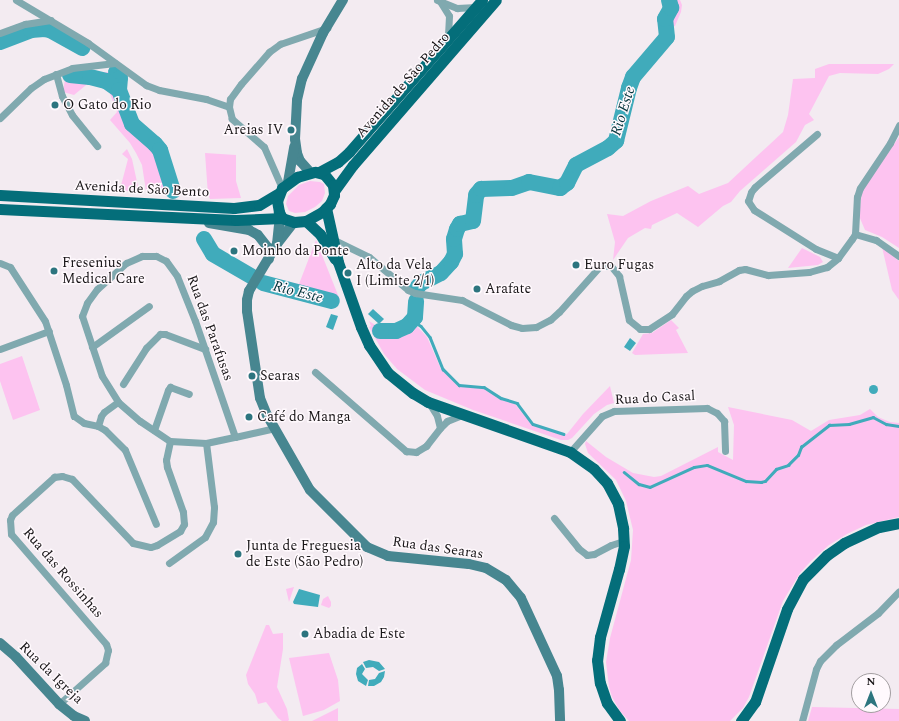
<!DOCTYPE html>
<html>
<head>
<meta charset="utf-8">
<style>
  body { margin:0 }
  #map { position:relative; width:899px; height:721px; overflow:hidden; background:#f3ebf1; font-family:Spectral,serif }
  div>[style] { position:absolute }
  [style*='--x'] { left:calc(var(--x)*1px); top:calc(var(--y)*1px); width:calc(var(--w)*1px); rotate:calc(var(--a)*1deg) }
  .green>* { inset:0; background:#fdc3f0 }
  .water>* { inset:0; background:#40abbb }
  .round { border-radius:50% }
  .stream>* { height:2.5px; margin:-1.25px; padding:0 1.25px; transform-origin:1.25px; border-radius:1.25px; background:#40abbb }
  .river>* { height:16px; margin:-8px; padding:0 8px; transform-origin:8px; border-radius:8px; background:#40abbb }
  .street>* { height:7px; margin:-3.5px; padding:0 3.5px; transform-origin:3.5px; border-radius:3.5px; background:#80a9af }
  .secondary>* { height:10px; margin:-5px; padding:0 5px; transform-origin:5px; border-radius:5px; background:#478690 }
  .primary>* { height:11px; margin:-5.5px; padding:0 5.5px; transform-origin:5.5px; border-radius:5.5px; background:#046e7a }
  .dots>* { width:11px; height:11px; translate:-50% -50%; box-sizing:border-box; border:2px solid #fff9fd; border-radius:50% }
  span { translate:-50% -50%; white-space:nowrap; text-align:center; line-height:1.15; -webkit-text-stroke:3px #fff9fd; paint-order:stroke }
  .street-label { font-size:14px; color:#181517 }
  .poi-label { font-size:14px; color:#181517 }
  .left { translate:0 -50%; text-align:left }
  .right { translate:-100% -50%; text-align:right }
  .water-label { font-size:15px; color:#00333a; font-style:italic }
  .north { position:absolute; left:851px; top:673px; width:40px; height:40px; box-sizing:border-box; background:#fff9fd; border:1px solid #a39ea1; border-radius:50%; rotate:0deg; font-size:11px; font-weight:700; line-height:16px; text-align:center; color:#181517 }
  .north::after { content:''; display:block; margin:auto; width:14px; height:18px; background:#2d757f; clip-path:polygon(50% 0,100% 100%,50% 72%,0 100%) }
</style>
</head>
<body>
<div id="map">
  <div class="green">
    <i style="clip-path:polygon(672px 0,680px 0,682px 5px,681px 12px,675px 26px,668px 27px,668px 19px,674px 8px)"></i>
    <i style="clip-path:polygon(46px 32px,83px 53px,79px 54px,53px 38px,39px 34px,31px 36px,0 50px,0 46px,30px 33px)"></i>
    <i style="clip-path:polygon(829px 64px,894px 64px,889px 69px,878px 74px,840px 73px,829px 76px,809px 114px,814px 120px,805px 125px,796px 142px,740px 191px,731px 202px,723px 206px,698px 227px,677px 213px,652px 225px,651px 229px,645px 228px,628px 238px,613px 260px,615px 242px,607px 214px,623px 216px,651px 201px,688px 186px,699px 194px,728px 183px,783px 132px,788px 115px,793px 79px,815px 78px,815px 69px)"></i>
    <i style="clip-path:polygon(113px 72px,121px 74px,127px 79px,124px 86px,136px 123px,155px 140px,161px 142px,167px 153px,174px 186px,180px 197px,146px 191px,142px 165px,136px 153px,130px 143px,110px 120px,117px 112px,107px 86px,91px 81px,74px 95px,63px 92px,65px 79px,68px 75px,74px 73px)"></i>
    <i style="clip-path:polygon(899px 137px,899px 248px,882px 237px,865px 230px,859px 216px,862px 191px)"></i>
    <i style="clip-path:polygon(127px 149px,132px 159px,139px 191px,127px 191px,119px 193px,128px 159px,122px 154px)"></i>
    <i style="clip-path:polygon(205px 153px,236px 155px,236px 181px,241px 198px,210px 199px,208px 195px)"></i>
    <i style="clip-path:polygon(310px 181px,320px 182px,324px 184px,325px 193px,322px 201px,315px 207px,305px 212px,295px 213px,289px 211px,286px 204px,288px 196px,299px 185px)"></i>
    <i style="clip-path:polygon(316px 240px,340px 300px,317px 293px,264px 281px,266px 279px,299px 284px)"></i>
    <i style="clip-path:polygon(882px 247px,899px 261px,899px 300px,892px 290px)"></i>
    <i style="clip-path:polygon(802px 248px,820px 257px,823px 262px,818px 265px,788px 268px)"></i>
    <i style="clip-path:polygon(671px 320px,679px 328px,676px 330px,688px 353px,635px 355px,632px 353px,643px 334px,652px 333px)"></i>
    <i style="clip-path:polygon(369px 321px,380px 328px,380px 333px,386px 334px,403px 331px,414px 323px,427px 337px,441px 369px,458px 386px,484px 389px,499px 399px,515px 404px,532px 425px,563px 435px,567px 434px,583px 414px,610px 386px,614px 403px,607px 405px,594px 414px,572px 438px,568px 440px,561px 440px,473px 410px,425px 390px,397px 369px,384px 354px,369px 327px,371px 326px)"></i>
    <i style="clip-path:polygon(22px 356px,40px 410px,13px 420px,0 381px,0 364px)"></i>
    <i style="clip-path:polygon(728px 407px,792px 420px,811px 431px,829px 420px,860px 415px,870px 409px,878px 417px,890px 422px,899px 423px,899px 517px,866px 525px,847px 534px,829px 545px,811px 561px,800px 573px,783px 601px,749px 697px,743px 708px,730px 721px,629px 721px,620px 711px,612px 697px,609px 687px,606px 662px,610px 638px,631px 560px,633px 530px,626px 501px,616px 480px,588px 453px,585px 444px,586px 441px,606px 457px,633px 473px,654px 477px,661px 476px,718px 447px,718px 452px,733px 460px,734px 425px)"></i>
    <i style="clip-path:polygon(294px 587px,289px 602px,286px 589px)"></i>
    <i style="clip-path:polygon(328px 596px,331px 602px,331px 606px,329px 608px,321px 605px,323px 599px)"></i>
    <i style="clip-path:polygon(266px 625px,269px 625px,273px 634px,283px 633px,283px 649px,277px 687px,287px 709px,289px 720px,288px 721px,282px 721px,278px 718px,266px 702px,258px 704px,255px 694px,248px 684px,246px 675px)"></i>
    <i style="clip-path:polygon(329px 653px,338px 680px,340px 701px,324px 710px,303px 716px,289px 658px)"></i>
    <i style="clip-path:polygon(812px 707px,899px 709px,899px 721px,808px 721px)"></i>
    <i style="clip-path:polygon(338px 708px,338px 721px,312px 721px)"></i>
  </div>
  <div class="water">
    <i style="clip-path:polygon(373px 309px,384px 319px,379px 324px,368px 314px)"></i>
    <i style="clip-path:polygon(331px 314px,338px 316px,333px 330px,326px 327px)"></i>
    <i style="clip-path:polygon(630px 338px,636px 343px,630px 351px,624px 347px)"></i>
    <i class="round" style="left:868.5px;top:384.5px;width:9px;height:9px"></i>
    <i style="clip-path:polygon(299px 589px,320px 595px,318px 607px,294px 604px,293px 602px)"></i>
    <i style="clip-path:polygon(369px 660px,379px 662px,385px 669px,379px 671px,373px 667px,366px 668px,363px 662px)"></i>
    <i style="clip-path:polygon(362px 664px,365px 669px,362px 674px,368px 680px,366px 686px,358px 681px,356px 674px,357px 668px)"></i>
    <i style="clip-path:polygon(385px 671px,384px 677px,381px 682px,374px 686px,368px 686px,369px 680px,375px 679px,379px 673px)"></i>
  </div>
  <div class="stream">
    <i style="--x:413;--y:321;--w:9;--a:32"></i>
    <i style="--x:421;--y:326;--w:14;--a:51"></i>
    <i style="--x:430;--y:337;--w:35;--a:68"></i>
    <i style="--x:443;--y:369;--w:23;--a:45"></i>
    <i style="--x:459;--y:385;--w:25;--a:5"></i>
    <i style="--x:484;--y:387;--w:20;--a:33"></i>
    <i style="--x:501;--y:398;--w:17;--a:17"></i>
    <i style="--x:517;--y:403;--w:26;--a:53"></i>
    <i style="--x:533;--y:424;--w:32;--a:18"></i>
    <i style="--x:624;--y:472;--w:19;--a:39"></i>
    <i style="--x:639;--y:484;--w:11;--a:15"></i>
    <i style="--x:650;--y:487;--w:48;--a:-24.4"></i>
    <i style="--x:694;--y:467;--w:13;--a:-9"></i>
    <i style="--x:707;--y:465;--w:42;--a:22.3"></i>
    <i style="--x:746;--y:481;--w:15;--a:4"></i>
    <i style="--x:761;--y:482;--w:4;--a:-14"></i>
    <i style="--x:765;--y:481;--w:16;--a:-47"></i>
    <i style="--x:776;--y:469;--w:13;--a:-18"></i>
    <i style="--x:788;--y:465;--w:14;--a:-45"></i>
    <i style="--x:798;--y:455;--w:9;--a:-69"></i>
    <i style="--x:801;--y:447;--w:36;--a:-38"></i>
    <i style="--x:829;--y:425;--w:20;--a:-3"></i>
    <i style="--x:849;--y:424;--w:25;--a:-16"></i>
    <i style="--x:873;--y:417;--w:15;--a:28"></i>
    <i style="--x:886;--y:424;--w:13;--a:9"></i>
  </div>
  <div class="river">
    <i style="--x:0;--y:42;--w:33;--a:-21"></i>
    <i style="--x:31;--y:30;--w:13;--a:-4"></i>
    <i style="--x:44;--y:29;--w:6;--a:9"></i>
    <i style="--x:50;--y:30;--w:37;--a:29"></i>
    <i style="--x:116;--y:72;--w:7;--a:56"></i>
    <i style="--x:120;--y:78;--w:12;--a:95"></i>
    <i style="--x:70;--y:75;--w:20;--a:6"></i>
    <i style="--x:90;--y:77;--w:16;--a:14"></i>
    <i style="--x:106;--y:81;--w:16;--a:35"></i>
    <i style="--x:119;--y:90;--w:36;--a:69"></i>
    <i style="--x:132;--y:124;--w:30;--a:41"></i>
    <i style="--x:155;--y:144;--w:8;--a:50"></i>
    <i style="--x:160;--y:150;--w:43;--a:72.4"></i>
    <i style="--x:204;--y:239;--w:17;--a:59"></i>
    <i style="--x:213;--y:254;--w:44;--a:30.1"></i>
    <i style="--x:263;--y:283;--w:71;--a:14.6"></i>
    <i style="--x:416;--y:289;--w:8;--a:-50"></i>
    <i style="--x:421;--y:283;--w:22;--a:-27"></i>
    <i style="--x:441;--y:273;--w:15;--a:-48"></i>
    <i style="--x:451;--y:262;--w:9;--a:-63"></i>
    <i style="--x:455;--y:254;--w:15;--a:-94"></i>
    <i style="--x:454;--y:239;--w:10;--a:-73"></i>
    <i style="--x:457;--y:229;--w:6;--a:-59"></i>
    <i style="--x:460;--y:224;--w:13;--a:-13"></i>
    <i style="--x:473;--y:221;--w:26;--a:-83"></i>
    <i style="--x:476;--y:195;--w:8;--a:-50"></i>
    <i style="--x:481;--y:189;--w:31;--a:-2"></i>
    <i style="--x:512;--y:188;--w:18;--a:-19"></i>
    <i style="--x:529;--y:182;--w:32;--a:11"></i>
    <i style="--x:560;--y:188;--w:9;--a:-36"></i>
    <i style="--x:567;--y:183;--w:20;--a:-63"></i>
    <i style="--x:576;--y:165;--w:36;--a:-28"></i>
    <i style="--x:608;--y:148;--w:11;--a:-41"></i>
    <i style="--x:616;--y:141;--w:55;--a:-76.2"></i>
    <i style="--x:629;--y:88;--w:12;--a:-70"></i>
    <i style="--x:633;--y:77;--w:52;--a:-49.6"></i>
    <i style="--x:667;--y:37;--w:18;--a:-96"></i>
    <i style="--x:665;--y:19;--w:13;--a:-61"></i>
    <i style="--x:671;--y:8;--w:8;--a:-104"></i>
    <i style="--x:380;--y:331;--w:16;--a:0"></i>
    <i style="--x:396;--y:331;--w:12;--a:-24"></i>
    <i style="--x:407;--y:326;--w:12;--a:-48"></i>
    <i style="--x:415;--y:317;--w:16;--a:-86"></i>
  </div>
  <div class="street">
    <i style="--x:16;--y:0;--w:84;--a:30.8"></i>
    <i style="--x:88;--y:43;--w:72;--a:35.9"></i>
    <i style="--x:146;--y:85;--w:14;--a:21"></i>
    <i style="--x:159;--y:90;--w:48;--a:10.8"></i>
    <i style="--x:206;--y:99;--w:24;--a:19"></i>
    <i style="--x:437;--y:0;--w:22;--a:22"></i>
    <i style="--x:457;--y:8;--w:19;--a:-3"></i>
    <i style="--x:441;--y:3;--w:15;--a:58"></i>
    <i style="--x:449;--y:16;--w:22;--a:93"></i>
    <i style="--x:0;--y:33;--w:27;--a:-20"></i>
    <i style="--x:25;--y:24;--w:26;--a:-9"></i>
    <i style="--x:56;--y:74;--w:23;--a:75"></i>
    <i style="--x:62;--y:96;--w:21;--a:62"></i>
    <i style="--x:72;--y:115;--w:40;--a:51"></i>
    <i style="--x:0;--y:118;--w:43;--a:-44.1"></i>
    <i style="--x:31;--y:88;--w:16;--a:-35"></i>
    <i style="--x:44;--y:79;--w:30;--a:-21"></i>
    <i style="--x:72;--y:68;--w:43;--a:-6.6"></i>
    <i style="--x:817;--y:134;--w:82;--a:139.5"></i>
    <i style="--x:755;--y:187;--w:6;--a:129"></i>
    <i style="--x:751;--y:192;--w:9;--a:108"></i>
    <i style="--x:748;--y:201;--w:11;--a:56"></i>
    <i style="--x:754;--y:210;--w:73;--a:32.2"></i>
    <i style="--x:816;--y:249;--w:24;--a:22"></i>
    <i style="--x:282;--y:188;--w:45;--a:-113.7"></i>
    <i style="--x:264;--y:147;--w:43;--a:-138.8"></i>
    <i style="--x:232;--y:119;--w:12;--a:-104"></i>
    <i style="--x:229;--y:107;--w:8;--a:-83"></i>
    <i style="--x:230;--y:99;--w:19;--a:-54"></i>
    <i style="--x:241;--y:84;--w:43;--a:-48.8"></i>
    <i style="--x:269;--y:52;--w:14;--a:-36"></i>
    <i style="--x:280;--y:44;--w:50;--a:-18.8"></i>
    <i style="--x:855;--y:234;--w:22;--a:16"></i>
    <i style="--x:876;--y:240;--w:28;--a:35"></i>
    <i style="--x:332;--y:239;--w:41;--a:25.9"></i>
    <i style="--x:369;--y:257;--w:51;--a:40.2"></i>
    <i style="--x:408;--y:290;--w:8;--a:23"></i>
    <i style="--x:415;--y:293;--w:48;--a:8.5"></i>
    <i style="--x:462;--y:300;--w:55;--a:27"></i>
    <i style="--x:511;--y:325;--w:11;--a:15"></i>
    <i style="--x:522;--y:328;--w:14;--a:-4"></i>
    <i style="--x:536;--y:327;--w:16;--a:-27"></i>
    <i style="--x:550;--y:320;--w:12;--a:-42"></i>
    <i style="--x:559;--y:312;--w:62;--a:-48.3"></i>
    <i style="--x:600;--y:266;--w:11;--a:0"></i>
    <i style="--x:611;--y:266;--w:13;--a:51"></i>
    <i style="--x:619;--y:276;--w:45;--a:77.2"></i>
    <i style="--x:629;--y:320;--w:14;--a:39"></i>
    <i style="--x:640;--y:329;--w:9;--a:0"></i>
    <i style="--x:649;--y:329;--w:27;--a:-33"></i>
    <i style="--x:672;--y:314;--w:23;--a:-52"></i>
    <i style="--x:686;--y:296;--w:8;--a:-40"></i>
    <i style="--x:692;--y:291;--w:11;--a:-27"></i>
    <i style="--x:702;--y:286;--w:18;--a:-16"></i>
    <i style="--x:719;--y:281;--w:23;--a:-29"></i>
    <i style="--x:739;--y:270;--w:6;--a:-9"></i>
    <i style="--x:745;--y:269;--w:24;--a:15"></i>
    <i style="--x:768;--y:275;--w:41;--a:-4.2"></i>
    <i style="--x:809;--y:272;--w:19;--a:-16"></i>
    <i style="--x:827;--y:267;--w:14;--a:-39"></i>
    <i style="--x:838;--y:258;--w:24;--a:-54"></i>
    <i style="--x:852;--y:239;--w:6;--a:-59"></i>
    <i style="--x:855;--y:234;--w:37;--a:-87"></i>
    <i style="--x:857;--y:197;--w:9;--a:-72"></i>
    <i style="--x:860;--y:188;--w:54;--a:-56.3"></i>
    <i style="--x:890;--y:143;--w:20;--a:-63"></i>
    <i style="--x:0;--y:263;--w:11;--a:22"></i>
    <i style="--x:10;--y:267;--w:64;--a:57.1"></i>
    <i style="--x:45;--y:321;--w:67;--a:71.8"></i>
    <i style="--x:66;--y:385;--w:32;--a:76"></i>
    <i style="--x:74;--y:416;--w:12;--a:35"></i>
    <i style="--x:84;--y:423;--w:14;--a:12"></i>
    <i style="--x:98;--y:426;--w:8;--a:30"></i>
    <i style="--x:105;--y:430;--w:28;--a:45"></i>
    <i style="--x:125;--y:450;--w:80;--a:67.3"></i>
    <i style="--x:92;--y:347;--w:70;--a:-35.7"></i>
    <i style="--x:0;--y:349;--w:52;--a:-20.2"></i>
    <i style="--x:315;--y:372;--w:121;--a:41"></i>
    <i style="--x:406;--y:451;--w:10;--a:6"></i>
    <i style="--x:416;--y:452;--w:12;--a:-31"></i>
    <i style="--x:426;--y:446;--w:23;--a:-52"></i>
    <i style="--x:440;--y:428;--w:10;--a:-45"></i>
    <i style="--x:447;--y:421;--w:16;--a:-22"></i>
    <i style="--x:123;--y:384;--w:43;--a:-57.4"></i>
    <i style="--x:146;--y:348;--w:20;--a:-45"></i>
    <i style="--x:160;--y:334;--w:5;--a:0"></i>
    <i style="--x:165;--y:334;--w:43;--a:20.6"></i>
    <i style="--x:429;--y:403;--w:15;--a:58"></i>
    <i style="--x:437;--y:416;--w:12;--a:76"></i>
    <i style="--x:98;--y:426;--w:10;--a:-73"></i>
    <i style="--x:101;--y:416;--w:5;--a:-53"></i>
    <i style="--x:104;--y:412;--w:17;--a:-36"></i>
    <i style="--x:154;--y:430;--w:42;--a:-70.7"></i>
    <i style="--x:168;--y:390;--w:4;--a:-56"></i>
    <i style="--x:170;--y:387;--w:20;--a:20"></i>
    <i style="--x:235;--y:437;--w:123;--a:-109"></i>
    <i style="--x:195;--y:321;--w:48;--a:-111.8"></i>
    <i style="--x:177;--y:276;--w:19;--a:-126"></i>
    <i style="--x:166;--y:261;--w:11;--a:-153"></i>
    <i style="--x:156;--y:256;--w:14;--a:180"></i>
    <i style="--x:142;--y:256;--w:17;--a:156"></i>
    <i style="--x:126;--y:263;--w:39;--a:138"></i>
    <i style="--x:97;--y:289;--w:17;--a:126"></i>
    <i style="--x:87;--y:303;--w:14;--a:111"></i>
    <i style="--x:82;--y:316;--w:63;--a:71.6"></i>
    <i style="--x:102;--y:376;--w:31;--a:58"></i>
    <i style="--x:118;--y:402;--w:29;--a:41"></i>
    <i style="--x:140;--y:421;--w:36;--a:34"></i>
    <i style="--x:170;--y:441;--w:36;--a:3"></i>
    <i style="--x:206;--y:443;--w:30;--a:-12"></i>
    <i style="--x:235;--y:437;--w:41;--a:-12.7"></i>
    <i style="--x:570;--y:452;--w:48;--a:-48.4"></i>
    <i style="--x:602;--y:416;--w:13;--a:-23"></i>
    <i style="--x:614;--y:411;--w:93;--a:-1.8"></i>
    <i style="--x:707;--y:408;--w:11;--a:27"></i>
    <i style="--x:717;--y:413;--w:11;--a:49"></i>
    <i style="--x:724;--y:421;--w:30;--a:88"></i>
    <i style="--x:554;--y:518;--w:38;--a:51"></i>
    <i style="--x:578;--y:548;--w:11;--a:38"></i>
    <i style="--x:587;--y:555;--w:7;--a:-8"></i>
    <i style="--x:594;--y:554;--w:19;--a:-28"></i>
    <i style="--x:611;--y:545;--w:13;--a:-18"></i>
    <i style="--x:169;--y:563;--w:44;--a:-35.8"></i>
    <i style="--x:205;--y:537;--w:17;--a:-62"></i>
    <i style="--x:213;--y:522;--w:15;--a:-86"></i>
    <i style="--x:214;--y:507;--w:64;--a:-97.1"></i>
    <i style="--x:59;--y:704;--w:62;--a:-41.7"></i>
    <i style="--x:105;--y:663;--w:13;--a:-77"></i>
    <i style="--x:108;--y:650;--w:6;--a:-108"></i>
    <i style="--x:106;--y:644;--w:145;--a:-130.8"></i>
    <i style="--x:11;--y:534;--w:14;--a:-94"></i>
    <i style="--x:10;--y:520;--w:5;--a:-68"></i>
    <i style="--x:12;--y:515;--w:57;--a:-42.1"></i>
    <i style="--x:54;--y:477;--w:8;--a:-7"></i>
    <i style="--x:62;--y:476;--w:10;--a:17"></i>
    <i style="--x:72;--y:479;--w:88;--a:46.4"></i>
    <i style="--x:133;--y:543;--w:18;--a:13"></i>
    <i style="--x:151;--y:547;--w:6;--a:-18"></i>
    <i style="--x:157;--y:545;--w:27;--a:-31"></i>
    <i style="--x:180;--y:531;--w:8;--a:-60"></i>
    <i style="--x:184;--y:524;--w:12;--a:-95"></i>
    <i style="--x:183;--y:512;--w:48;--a:-109.6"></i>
    <i style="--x:167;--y:467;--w:7;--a:-98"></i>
    <i style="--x:166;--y:460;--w:19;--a:-78"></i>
    <i style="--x:802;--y:721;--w:54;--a:-74.9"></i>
    <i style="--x:816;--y:669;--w:9;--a:-63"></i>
    <i style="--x:820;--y:661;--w:23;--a:-45"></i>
    <i style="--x:836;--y:645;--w:53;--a:-37.3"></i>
    <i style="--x:878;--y:613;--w:30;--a:-46"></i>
  </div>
  <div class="secondary">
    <i style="--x:310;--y:172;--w:15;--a:-132"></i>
    <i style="--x:300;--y:161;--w:9;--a:-111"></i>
    <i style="--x:297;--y:153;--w:14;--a:-98"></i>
    <i style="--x:295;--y:139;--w:39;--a:-87"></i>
    <i style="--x:297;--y:100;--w:22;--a:-77"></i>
    <i style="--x:302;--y:79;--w:51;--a:-65.5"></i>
    <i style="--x:323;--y:33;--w:39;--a:-59"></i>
    <i style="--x:288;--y:182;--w:36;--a:-80"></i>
    <i style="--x:294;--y:222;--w:28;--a:128"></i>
    <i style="--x:277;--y:244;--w:55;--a:120.8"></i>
    <i style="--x:249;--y:291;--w:9;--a:103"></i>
    <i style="--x:247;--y:300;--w:11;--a:90"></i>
    <i style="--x:247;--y:311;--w:88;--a:81.5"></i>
    <i style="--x:260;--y:398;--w:18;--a:68"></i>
    <i style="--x:267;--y:415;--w:86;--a:60.2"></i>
    <i style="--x:310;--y:490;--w:81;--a:45"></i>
    <i style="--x:367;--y:547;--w:23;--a:23"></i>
    <i style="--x:388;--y:556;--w:81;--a:5.6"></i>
    <i style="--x:469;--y:564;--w:17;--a:13"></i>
    <i style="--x:486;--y:568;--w:23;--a:31"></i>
    <i style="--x:506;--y:580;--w:23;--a:50"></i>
    <i style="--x:521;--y:598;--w:86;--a:65.2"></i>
    <i style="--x:557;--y:676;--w:14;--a:82"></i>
    <i style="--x:559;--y:690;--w:31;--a:88"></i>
    <i style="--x:209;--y:223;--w:41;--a:9.9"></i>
    <i style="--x:249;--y:230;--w:10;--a:29"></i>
    <i style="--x:258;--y:235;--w:16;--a:52"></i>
    <i style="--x:268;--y:248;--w:11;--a:85"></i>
    <i style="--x:277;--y:244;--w:18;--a:-84"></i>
    <i style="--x:279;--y:226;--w:9;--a:-69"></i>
    <i style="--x:0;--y:643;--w:21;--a:41"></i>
    <i style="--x:16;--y:657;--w:64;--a:47.5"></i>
    <i style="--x:59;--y:704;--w:19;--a:39"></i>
    <i style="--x:74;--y:716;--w:12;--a:24"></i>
  </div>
  <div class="primary">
    <i style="--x:315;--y:172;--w:9;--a:13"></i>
    <i style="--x:324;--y:174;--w:14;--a:51"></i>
    <i style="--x:333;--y:185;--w:10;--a:84"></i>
    <i style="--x:334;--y:195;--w:10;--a:114"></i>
    <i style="--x:330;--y:204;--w:11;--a:135"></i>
    <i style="--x:322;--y:212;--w:18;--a:151"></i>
    <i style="--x:306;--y:221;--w:12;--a:175"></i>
    <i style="--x:294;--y:222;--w:13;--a:-162"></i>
    <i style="--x:282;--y:218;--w:7;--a:-117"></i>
    <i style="--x:279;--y:212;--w:11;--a:-100"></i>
    <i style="--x:277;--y:201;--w:14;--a:-69"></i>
    <i style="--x:282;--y:188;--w:19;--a:-36"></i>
    <i style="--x:297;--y:177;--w:19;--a:-16"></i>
    <i style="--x:319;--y:172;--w:21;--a:-28"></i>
    <i style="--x:338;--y:162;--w:15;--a:-42"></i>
    <i style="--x:349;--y:152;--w:202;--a:-48.8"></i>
    <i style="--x:334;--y:191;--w:32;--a:-54"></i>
    <i style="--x:353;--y:165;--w:218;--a:-49.1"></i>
    <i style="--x:0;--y:195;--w:234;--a:3.2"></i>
    <i style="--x:234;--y:208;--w:25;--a:-7"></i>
    <i style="--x:259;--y:205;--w:23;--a:-31"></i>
    <i style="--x:326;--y:208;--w:55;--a:77.5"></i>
    <i style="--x:338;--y:262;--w:69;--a:70.5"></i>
    <i style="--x:361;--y:327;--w:20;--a:66"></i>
    <i style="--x:369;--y:345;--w:34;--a:56"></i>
    <i style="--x:388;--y:373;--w:32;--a:39"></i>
    <i style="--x:413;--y:393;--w:17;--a:31"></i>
    <i style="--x:428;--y:402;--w:151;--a:19.4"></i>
    <i style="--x:570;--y:452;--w:29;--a:35"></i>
    <i style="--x:594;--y:469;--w:19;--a:47"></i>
    <i style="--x:607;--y:483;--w:24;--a:62"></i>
    <i style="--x:618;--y:504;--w:25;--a:78"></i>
    <i style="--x:623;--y:528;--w:18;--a:87"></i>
    <i style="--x:624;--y:546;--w:24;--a:102"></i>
    <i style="--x:619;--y:569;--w:71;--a:105.6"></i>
    <i style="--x:600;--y:637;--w:23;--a:97"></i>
    <i style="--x:597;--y:660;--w:23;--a:83"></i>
    <i style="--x:600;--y:683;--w:21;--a:71"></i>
    <i style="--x:607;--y:703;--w:22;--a:54"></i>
    <i style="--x:0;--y:209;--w:236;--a:2.7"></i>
    <i style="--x:236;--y:220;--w:46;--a:-2.5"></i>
    <i style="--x:306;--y:221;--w:19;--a:43"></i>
    <i style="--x:320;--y:234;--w:29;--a:59"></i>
    <i style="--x:741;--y:721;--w:24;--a:-54"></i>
    <i style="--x:755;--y:702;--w:98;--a:-71"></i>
    <i style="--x:787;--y:609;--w:34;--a:-62"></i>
    <i style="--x:803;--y:579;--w:34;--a:-45"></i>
    <i style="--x:827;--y:555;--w:21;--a:-35"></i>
    <i style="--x:844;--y:543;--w:38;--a:-25"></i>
    <i style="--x:879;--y:527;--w:20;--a:-11"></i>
  </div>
  <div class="dots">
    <i style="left:55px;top:105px;background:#2d757f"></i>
    <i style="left:291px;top:130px;background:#2d757f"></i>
    <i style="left:234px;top:251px;background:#2d757f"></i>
    <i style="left:576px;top:265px;background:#2d757f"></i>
    <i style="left:54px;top:271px;background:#2d757f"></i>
    <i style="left:348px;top:273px;background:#2d757f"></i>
    <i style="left:477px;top:289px;background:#2d757f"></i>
    <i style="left:252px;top:376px;background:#2d757f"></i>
    <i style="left:249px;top:417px;background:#2d757f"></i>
    <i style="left:238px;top:554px;background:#2d757f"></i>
    <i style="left:305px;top:634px;background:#2d757f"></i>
  </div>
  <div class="street-label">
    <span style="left:403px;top:85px;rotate:-49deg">Avenida de São Pedro</span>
    <span style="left:142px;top:189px;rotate:3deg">Avenida de São Bento</span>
    <span style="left:210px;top:328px;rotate:70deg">Rua das Parafusas</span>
    <span style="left:655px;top:398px;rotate:-3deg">Rua do Casal</span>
    <span style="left:438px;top:548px;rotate:8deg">Rua das Searas</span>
    <span style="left:63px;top:573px;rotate:49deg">Rua das Rossinhas</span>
    <span style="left:51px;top:673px;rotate:44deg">Rua da Igreja</span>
  </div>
  <div class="poi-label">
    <span class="left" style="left:63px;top:105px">O Gato do Rio</span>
    <span class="right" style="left:283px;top:130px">Areias IV</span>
    <span class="left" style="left:242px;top:251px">Moinho da Ponte</span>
    <span class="left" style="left:62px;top:271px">Fresenius<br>Medical Care</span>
    <span class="left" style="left:356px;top:273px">Alto da Vela<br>I (Limite 2/1)</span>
    <span class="left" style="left:584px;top:265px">Euro Fugas</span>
    <span class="left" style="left:485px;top:289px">Arafate</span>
    <span class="left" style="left:260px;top:376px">Searas</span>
    <span class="left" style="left:257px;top:417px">Café do Manga</span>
    <span class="left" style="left:246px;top:554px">Junta de Freguesia<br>de Este (São Pedro)</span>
    <span class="left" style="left:313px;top:634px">Abadia de Este</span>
  </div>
  <div class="water-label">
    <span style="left:623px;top:111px;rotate:-73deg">Rio Este</span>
    <span style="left:298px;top:292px;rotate:14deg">Rio Este</span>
  </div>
  <div class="north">N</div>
</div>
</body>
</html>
